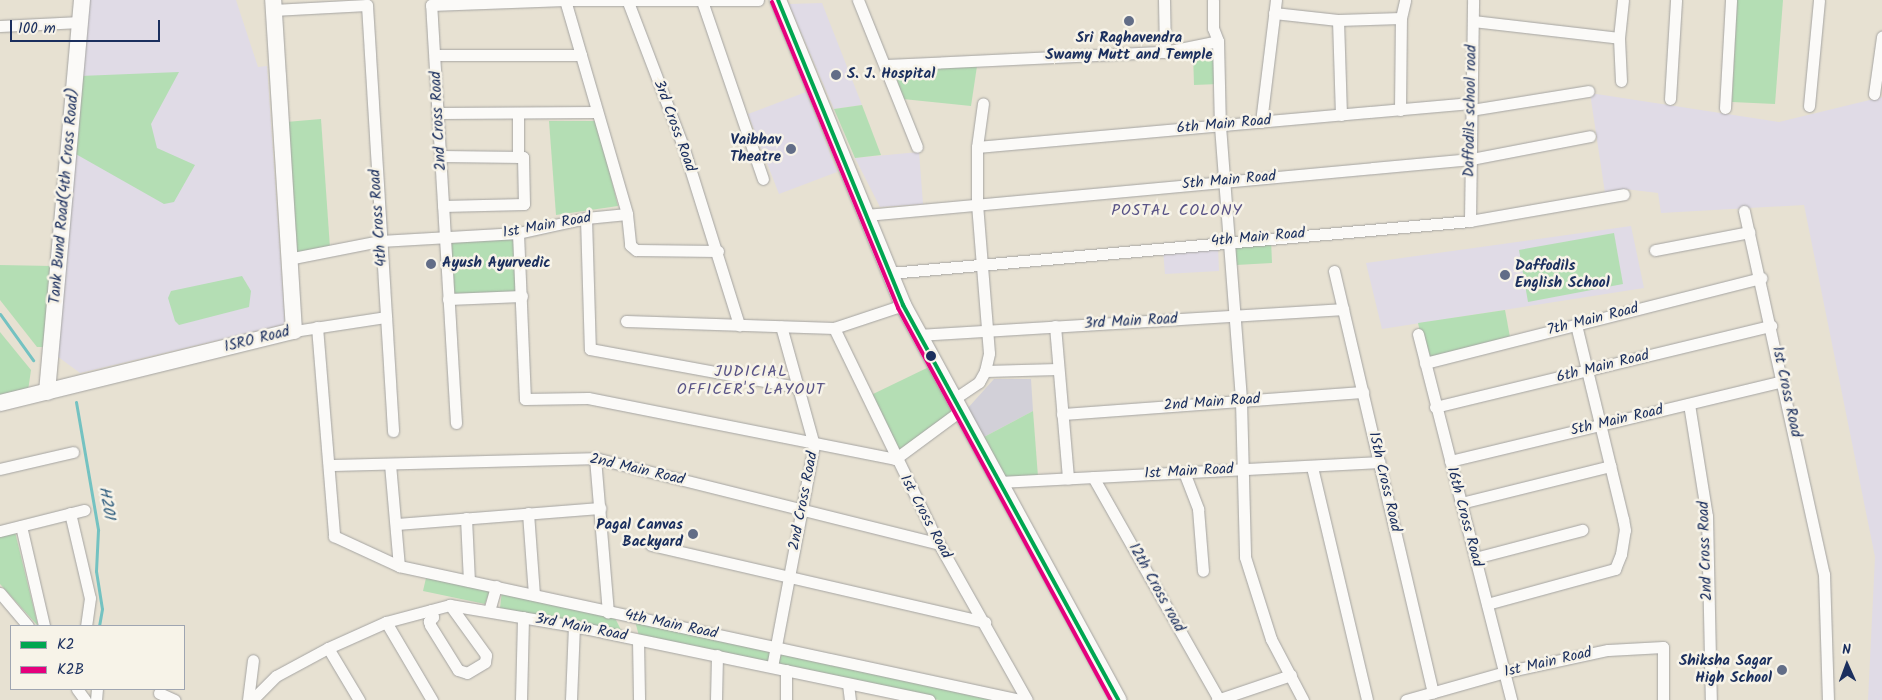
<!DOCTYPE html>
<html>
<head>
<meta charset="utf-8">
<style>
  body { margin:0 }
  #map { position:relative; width:1882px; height:700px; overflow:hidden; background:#e7e1d2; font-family:Kalam,sans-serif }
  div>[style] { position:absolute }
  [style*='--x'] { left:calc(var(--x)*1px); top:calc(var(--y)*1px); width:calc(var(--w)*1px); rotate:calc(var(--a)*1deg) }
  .built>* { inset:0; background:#e0dbe6 }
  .industrial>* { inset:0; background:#d2d0d8 }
  .green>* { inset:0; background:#b4deb4 }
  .stream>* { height:3px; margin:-1.5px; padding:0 1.5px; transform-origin:1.5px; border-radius:1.5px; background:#74c2c1 }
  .roads { filter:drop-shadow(0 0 1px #a5a4a2) drop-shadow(0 0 1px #a5a4a2) }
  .street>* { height:11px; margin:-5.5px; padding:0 5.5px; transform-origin:5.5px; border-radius:5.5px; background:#fbfaf8 }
  .secondary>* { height:16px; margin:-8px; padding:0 8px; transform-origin:8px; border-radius:8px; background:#fbfaf8 }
  .bus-1>* { height:4px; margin:-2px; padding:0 2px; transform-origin:2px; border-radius:2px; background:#00a651 }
  .bus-2>* { height:4px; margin:-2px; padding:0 2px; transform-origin:2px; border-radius:2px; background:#e5007d }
  .dots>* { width:14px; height:14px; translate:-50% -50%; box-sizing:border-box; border:2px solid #f7f3e8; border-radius:50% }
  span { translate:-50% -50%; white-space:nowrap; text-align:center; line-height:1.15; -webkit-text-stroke:5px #f7f3e8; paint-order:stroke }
  .poi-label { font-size:15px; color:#1b2f5e; font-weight:700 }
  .left { translate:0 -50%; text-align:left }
  .right { translate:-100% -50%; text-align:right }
  .street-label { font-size:15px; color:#1b2f5e }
  .neighbourhood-label { font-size:16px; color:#585386; letter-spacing:1px }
  .water-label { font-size:16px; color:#27577a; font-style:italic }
  .legend { position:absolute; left:10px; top:625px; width:175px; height:65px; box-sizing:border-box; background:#f7f3e8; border:1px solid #9fa5b1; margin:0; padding:6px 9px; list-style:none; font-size:15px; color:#1b2f5e }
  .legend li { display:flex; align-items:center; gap:10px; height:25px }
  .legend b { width:25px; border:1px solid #9fa5b1 }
  .north { position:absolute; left:1822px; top:640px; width:50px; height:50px; -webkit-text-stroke:4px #f7f3e8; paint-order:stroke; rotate:358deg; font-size:14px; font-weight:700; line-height:20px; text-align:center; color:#1b2f5e }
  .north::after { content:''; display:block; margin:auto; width:18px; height:22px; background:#1b2f5e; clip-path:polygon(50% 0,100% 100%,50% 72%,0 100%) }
  .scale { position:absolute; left:10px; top:20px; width:150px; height:22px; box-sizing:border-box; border:2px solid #1b2f5e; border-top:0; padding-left:6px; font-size:15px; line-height:18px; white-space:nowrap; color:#1b2f5e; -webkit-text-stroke:4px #f7f3e8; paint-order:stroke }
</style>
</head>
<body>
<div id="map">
  <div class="built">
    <i style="clip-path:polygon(86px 0,236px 0,258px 67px,267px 66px,285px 324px,80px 373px,57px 356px)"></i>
    <i style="clip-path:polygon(822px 3px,862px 105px,834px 109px,789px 4px)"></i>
    <i style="clip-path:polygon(806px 92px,837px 172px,779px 194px,748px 114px)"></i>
    <i style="clip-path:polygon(1590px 93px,1779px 122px,1882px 97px,1882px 700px,1868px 700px,1875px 557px,1804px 205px,1661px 213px,1658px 193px,1625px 189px,1605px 193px)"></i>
    <i style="clip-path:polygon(919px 152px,923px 204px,880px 207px,855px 158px)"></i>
    <i style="clip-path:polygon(1631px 226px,1644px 288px,1382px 329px,1366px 263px)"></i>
    <i style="clip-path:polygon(1218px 246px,1219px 271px,1165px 274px,1163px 250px)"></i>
  </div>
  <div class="industrial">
    <i style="clip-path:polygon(994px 379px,1031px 379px,1033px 411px,984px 437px,967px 409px)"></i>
  </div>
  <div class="green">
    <i style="clip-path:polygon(1737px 0,1783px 0,1775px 104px,1732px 102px)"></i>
    <i style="clip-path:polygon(1193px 53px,1217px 53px,1218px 84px,1194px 85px)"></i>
    <i style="clip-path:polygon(977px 66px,971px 106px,903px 99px,894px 70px)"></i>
    <i style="clip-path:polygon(179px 72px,151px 124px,157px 148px,195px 165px,174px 202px,164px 204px,74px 153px,80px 76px)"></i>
    <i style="clip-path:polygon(862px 105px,881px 155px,855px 158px,834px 109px)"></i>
    <i style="clip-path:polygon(321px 119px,330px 248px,294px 254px,286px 122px)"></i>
    <i style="clip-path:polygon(549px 121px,597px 121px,618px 206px,556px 215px)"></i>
    <i style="clip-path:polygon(1614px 233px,1623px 284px,1528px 302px,1519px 250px)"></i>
    <i style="clip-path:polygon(516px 237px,519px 294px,450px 297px,448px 240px)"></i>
    <i style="clip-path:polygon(1271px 240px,1272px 263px,1236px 265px,1235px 242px)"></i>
    <i style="clip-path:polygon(0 265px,52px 266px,45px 347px,37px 347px,0 300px)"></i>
    <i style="clip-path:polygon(242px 276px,251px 291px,249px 307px,179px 325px,175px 321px,168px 298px,171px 291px)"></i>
    <i style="clip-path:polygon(1505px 310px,1510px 337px,1426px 359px,1418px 323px)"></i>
    <i style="clip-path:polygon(0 332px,31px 370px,28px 391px,0 397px)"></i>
    <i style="clip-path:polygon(931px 366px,952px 412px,895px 453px,871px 395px)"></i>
    <i style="clip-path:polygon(1033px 411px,1038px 477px,1005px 478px,984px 437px)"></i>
    <i style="clip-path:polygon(15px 532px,38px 626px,0 584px,0 536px)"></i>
    <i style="clip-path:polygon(426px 578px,490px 590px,485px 604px,423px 591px)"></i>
    <i style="clip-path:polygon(502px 591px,614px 616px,622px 632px,500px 608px)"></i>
    <i style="clip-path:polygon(635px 621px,1002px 700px,939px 700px,639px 636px)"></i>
  </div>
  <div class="stream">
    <i style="--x:0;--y:314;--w:57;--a:54.3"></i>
    <i style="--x:76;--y:402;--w:130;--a:80.2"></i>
    <i style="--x:98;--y:530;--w:41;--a:92.8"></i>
    <i style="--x:96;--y:571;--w:38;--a:81"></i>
    <i style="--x:102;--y:609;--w:17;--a:100"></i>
  </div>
  <div class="roads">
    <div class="street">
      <i style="--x:565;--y:0;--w:223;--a:73.8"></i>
      <i style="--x:858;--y:0;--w:158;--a:68.1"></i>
      <i style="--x:1164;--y:0;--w:52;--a:88.9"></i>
      <i style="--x:1213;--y:0;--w:28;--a:90"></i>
      <i style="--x:1213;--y:28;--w:14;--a:69"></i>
      <i style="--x:1218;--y:41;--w:85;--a:88.7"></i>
      <i style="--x:1220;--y:126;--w:276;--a:85.6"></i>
      <i style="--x:1241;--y:401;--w:156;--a:88.5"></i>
      <i style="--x:1245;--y:557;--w:86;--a:72.4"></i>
      <i style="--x:1271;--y:639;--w:69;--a:62.3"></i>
      <i style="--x:702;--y:1;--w:188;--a:71.1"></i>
      <i style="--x:628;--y:2;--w:154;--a:69.1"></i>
      <i style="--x:683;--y:146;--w:188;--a:72.6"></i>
      <i style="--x:273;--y:10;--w:94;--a:-3"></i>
      <i style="--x:367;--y:5;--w:427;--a:86.5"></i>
      <i style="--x:1274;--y:13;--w:64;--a:6.2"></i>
      <i style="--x:1338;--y:20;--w:63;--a:-1.8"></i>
      <i style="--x:1338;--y:20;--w:95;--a:88.2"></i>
      <i style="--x:1473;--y:21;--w:147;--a:6.6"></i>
      <i style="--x:0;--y:26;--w:80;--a:-2.9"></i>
      <i style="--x:435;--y:55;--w:146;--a:0"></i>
      <i style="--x:886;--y:65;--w:279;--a:-2.7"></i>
      <i style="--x:1165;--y:52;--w:54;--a:-11.7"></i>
      <i style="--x:1621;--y:81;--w:43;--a:-92.7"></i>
      <i style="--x:1619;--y:38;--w:38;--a:-84"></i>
      <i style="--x:1874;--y:94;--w:58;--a:-82"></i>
      <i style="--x:1670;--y:99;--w:99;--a:-86.5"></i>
      <i style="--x:1809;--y:106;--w:106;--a:-84.6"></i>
      <i style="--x:1725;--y:108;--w:108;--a:-86.8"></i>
      <i style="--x:1400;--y:110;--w:92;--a:-89.4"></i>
      <i style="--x:1401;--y:18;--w:18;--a:-77"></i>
      <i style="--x:1471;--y:110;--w:119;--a:-9.2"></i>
      <i style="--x:439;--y:113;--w:158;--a:-0.4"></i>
      <i style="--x:518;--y:113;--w:44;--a:90"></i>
      <i style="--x:1261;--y:122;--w:123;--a:-83"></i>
      <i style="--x:977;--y:147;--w:496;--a:-5.1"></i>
      <i style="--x:441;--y:156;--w:82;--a:0.7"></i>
      <i style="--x:523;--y:157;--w:47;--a:88.8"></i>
      <i style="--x:524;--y:204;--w:81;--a:178.6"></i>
      <i style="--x:1744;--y:211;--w:372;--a:77.6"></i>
      <i style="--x:1824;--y:574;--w:126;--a:88.2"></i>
      <i style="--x:866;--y:215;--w:608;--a:-5.29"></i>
      <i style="--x:1471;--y:159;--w:121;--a:-10.9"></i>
      <i style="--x:586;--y:218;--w:131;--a:88.3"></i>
      <i style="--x:590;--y:349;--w:211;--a:10.4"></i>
      <i style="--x:1470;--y:221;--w:221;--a:-89.2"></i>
      <i style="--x:518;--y:233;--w:166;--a:87.6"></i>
      <i style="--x:525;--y:399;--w:63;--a:-0.9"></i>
      <i style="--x:588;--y:398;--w:313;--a:11.2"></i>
      <i style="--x:895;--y:459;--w:81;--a:-36.4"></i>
      <i style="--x:1655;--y:250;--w:96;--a:-10.8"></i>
      <i style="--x:288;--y:259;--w:94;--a:-11.1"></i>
      <i style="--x:380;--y:241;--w:138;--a:-3.3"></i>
      <i style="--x:518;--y:233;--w:70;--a:-12.4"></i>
      <i style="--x:586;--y:218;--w:41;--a:-5.6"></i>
      <i style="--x:627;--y:214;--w:31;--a:84"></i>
      <i style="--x:630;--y:245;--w:8;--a:40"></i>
      <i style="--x:636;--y:250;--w:82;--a:0.7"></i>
      <i style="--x:1334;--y:271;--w:433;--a:76.8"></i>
      <i style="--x:890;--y:273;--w:582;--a:-5.12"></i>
      <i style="--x:1470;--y:221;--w:156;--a:-9.9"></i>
      <i style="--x:448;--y:299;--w:74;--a:-2.3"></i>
      <i style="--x:626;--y:321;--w:208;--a:1.9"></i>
      <i style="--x:834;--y:328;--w:73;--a:-18.4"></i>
      <i style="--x:1055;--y:326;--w:153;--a:85.1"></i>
      <i style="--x:317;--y:327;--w:210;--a:85.3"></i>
      <i style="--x:334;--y:536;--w:72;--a:24.8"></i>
      <i style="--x:399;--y:566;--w:635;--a:12.18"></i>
      <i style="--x:834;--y:328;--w:240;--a:64.1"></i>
      <i style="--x:939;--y:544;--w:179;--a:60.6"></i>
      <i style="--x:294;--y:331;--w:93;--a:-8.7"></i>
      <i style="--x:1418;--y:334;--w:378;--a:75.7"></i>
      <i style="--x:919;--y:335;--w:425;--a:-3.5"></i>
      <i style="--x:1425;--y:363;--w:347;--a:-14.2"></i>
      <i style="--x:985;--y:371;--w:73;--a:-1.6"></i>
      <i style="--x:954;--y:399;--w:30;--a:-34"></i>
      <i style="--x:979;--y:382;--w:13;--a:-61"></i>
      <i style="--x:985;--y:371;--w:18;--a:-77"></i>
      <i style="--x:989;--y:353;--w:148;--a:-94.6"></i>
      <i style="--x:977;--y:205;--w:58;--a:-90"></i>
      <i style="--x:977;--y:147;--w:44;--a:-82.2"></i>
      <i style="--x:1689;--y:404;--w:113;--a:80.9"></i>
      <i style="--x:1707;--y:516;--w:184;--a:88.8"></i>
      <i style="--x:1435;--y:407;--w:346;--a:-13.6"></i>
      <i style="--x:1062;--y:414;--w:302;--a:-4.2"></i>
      <i style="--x:456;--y:423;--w:419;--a:-93.4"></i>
      <i style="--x:431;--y:5;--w:134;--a:-2.1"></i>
      <i style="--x:565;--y:0;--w:193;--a:0"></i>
      <i style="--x:595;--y:458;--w:155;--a:85.2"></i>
      <i style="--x:1450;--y:461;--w:343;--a:-13.5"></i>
      <i style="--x:390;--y:464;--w:102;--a:85"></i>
      <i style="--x:329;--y:465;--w:266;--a:-1.5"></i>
      <i style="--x:595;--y:458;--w:355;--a:14"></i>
      <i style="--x:1312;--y:467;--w:239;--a:76.7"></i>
      <i style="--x:0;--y:469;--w:75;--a:-13.1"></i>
      <i style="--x:1184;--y:472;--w:40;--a:69"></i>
      <i style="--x:1198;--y:509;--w:62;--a:85.4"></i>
      <i style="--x:1093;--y:477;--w:256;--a:60.5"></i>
      <i style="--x:1000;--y:482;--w:380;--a:-3"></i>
      <i style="--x:1461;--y:503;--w:154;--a:-13.9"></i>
      <i style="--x:70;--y:513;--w:87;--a:76.8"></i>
      <i style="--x:90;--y:598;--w:28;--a:98"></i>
      <i style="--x:528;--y:513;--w:82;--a:85.8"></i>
      <i style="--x:466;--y:518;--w:63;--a:87.3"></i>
      <i style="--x:396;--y:524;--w:205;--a:-4.5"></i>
      <i style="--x:21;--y:526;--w:103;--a:77"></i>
      <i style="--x:0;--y:531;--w:87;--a:-14"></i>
      <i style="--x:651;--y:545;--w:343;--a:13"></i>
      <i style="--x:1475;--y:558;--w:111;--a:-14.7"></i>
      <i style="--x:0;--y:593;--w:43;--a:49.7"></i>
      <i style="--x:1487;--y:604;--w:133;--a:-15.3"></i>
      <i style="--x:1615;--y:569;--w:16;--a:-68"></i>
      <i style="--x:1621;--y:554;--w:24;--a:-81"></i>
      <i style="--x:1625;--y:530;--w:11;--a:-100"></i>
      <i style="--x:1623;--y:519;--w:200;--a:-103.6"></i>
      <i style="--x:431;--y:610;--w:7;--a:74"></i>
      <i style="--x:433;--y:617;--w:6;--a:135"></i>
      <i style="--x:429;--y:621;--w:4;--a:76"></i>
      <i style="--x:430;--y:625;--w:53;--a:58.1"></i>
      <i style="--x:458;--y:670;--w:9;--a:18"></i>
      <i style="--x:467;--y:673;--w:21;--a:-31"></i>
      <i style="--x:485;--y:662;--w:7;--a:-82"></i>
      <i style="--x:486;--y:655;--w:62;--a:-125.8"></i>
      <i style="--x:489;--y:611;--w:26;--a:-74"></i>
      <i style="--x:386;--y:622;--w:91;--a:59.5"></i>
      <i style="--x:638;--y:640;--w:60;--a:89"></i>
      <i style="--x:328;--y:648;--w:61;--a:59.2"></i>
      <i style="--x:772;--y:667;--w:226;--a:-79.3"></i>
      <i style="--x:814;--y:445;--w:123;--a:-105.5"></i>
      <i style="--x:848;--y:684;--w:16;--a:83"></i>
      <i style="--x:77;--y:689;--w:14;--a:54"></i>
      <i style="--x:159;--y:693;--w:17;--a:24"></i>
      <i style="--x:96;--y:700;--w:11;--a:-85"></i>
      <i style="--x:248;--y:700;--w:40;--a:-82.9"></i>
      <i style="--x:252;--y:700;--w:34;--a:-45"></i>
      <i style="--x:276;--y:676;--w:59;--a:-28.3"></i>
      <i style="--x:328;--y:648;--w:64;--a:-24.1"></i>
      <i style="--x:386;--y:622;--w:66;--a:-14.9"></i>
      <i style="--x:450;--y:605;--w:126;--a:9.6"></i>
      <i style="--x:574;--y:626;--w:363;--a:11.8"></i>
      <i style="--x:521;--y:700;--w:83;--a:-88.6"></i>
      <i style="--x:571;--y:700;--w:74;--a:-87.7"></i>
      <i style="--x:716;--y:700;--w:45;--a:-88.7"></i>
      <i style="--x:786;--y:700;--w:30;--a:-90"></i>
      <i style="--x:1217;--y:700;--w:78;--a:-18.7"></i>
      <i style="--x:1406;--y:700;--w:103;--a:-15.8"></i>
      <i style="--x:1505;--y:672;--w:105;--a:-12.1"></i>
      <i style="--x:1608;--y:650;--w:55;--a:-3.1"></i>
      <i style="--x:1663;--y:647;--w:53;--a:90"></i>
    </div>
    <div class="secondary">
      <i style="--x:778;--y:0;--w:330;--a:67.7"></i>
      <i style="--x:903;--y:305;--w:450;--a:61.4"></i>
      <i style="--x:47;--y:392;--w:394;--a:-84.9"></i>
      <i style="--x:0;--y:403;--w:303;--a:-13.8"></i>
      <i style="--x:294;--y:331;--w:332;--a:-93.6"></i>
    </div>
  </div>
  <div class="bus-1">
    <i style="--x:778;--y:0;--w:330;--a:67.7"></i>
    <i style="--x:903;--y:305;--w:450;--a:61.4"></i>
  </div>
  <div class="bus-2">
    <i style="--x:772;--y:2;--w:331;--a:67.6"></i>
    <i style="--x:898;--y:308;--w:446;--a:61.5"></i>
  </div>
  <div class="dots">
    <i style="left:1129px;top:21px;background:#626d87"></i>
    <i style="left:836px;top:75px;background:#626d87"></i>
    <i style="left:791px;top:149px;background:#626d87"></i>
    <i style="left:431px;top:264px;background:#626d87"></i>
    <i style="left:1505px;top:275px;background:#626d87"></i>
    <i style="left:931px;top:356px;background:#1b2f5e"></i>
    <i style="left:693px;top:534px;background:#626d87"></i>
    <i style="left:1782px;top:670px;background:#626d87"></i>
  </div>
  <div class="poi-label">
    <span style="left:1129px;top:47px">Sri Raghavendra<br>Swamy Mutt and Temple</span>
    <span class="left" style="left:847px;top:75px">S. J. Hospital</span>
    <span class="right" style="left:781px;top:149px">Vaibhav<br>Theatre</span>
    <span class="left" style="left:442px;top:264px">Ayush Ayurvedic</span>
    <span class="left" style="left:1515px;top:275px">Daffodils<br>English School</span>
    <span class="right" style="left:683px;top:534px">Pagal Canvas<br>Backyard</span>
    <span class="right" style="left:1772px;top:670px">Shiksha Sagar<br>High School</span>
  </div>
  <div class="street-label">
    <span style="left:1471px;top:111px;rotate:-89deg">Daffodils school road</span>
    <span style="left:439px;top:121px;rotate:-93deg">2nd Cross Road</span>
    <span style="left:1224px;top:125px;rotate:-5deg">6th Main Road</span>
    <span style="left:674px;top:126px;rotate:70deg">3rd Cross Road</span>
    <span style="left:1229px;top:181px;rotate:-5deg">5th Main Road</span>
    <span style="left:65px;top:196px;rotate:-85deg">Tank Bund Road(4th Cross Road)</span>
    <span style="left:379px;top:218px;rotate:-94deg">4th Cross Road</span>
    <span style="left:547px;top:226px;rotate:-10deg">1st Main Road</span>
    <span style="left:1258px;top:238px;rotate:-5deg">4th Main Road</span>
    <span style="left:1593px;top:320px;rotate:-14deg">7th Main Road</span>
    <span style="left:1131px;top:322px;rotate:-3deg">3rd Main Road</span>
    <span style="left:257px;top:340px;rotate:-14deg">ISRO Road</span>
    <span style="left:1603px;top:367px;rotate:-14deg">6th Main Road</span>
    <span style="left:1786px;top:392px;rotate:78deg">1st Cross Road</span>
    <span style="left:1212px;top:403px;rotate:-4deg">2nd Main Road</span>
    <span style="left:1617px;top:421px;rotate:-13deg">5th Main Road</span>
    <span style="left:637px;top:470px;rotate:13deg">2nd Main Road</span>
    <span style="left:1189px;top:472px;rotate:-3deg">1st Main Road</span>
    <span style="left:1384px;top:482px;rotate:77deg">15th Cross Road</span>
    <span style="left:804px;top:501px;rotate:-79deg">2nd Cross Road</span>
    <span style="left:925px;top:517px;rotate:62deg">1st Cross Road</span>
    <span style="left:1464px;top:517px;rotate:75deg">16th Cross Road</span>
    <span style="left:1706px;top:551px;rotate:-92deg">2nd Cross Road</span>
    <span style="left:1156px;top:588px;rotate:61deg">12th Cross road</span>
    <span style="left:671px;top:625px;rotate:12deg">4th Main Road</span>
    <span style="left:581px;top:628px;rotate:11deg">3rd Main Road</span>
    <span style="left:1548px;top:663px;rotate:-13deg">1st Main Road</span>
  </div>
  <div class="neighbourhood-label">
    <span style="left:1177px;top:211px">POSTAL COLONY</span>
    <span style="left:751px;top:381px">JUDICIAL<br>OFFICER'S LAYOUT</span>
  </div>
  <div class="water-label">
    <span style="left:106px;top:503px;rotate:80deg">H201</span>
  </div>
  <ul class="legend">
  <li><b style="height:6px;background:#00a651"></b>K2</li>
  <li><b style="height:6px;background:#e5007d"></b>K2B</li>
  </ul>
  <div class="north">N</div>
  <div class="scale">100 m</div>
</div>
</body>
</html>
